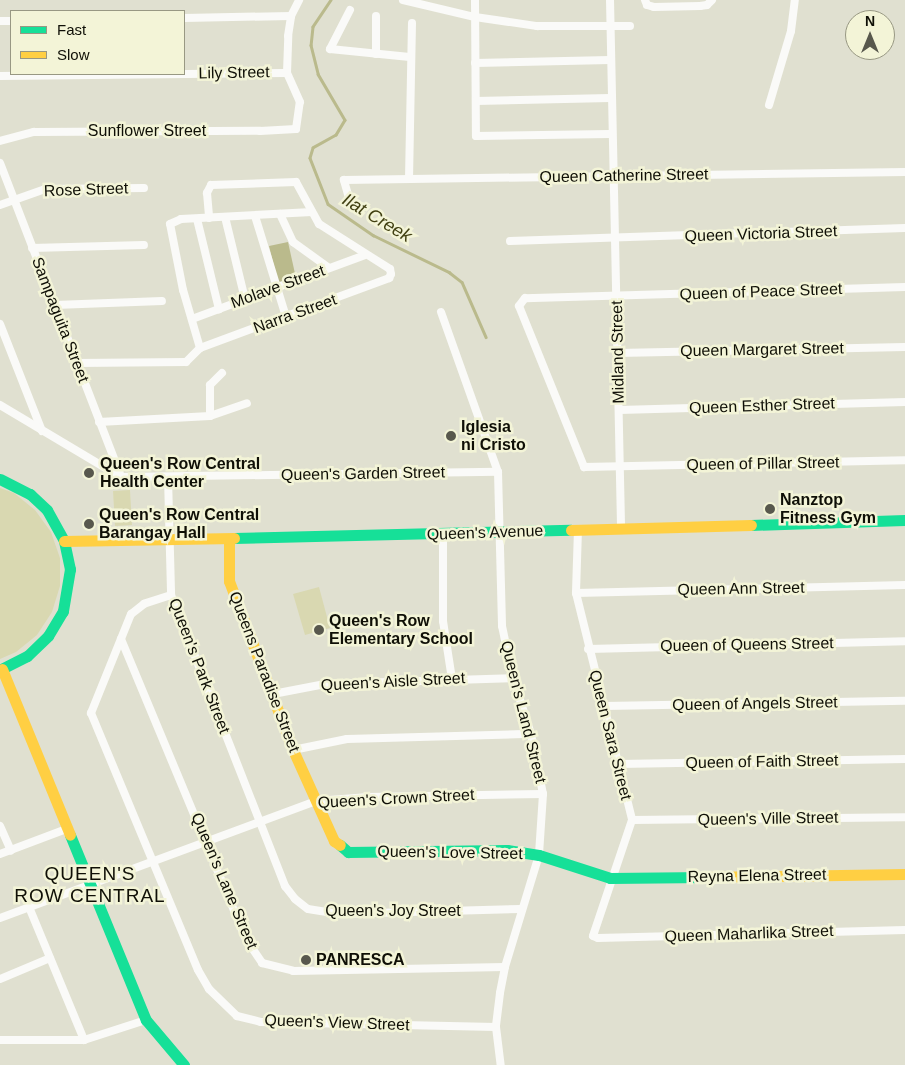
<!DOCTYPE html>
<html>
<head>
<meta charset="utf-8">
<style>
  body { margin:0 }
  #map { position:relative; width:905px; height:1065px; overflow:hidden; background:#e0e0d0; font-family:Arial,sans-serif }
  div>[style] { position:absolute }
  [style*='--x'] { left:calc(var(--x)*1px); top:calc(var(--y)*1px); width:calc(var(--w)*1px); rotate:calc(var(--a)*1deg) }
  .green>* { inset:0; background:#d9d8b1 }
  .water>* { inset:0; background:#baba8c }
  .stream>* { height:2.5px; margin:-1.25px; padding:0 1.25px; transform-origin:1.25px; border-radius:1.25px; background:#baba8c }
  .street>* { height:8px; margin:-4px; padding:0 4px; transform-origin:4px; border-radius:4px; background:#fafaf8 }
  .fast>* { height:11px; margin:-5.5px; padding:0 5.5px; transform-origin:5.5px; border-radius:5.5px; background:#16e098 }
  .slow>* { height:11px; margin:-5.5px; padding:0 5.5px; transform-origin:5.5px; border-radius:5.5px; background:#ffcf43 }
  .dots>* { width:14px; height:14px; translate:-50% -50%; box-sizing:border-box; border:2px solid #f3f4d7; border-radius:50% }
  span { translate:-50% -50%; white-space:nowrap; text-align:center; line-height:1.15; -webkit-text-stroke:5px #f3f4d7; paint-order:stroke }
  .street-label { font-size:16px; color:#0f0f06 }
  .poi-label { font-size:16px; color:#0f0f06; font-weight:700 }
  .left { translate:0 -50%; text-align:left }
  .water-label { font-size:18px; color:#414012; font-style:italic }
  .quarter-label { font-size:19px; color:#0f0f06; letter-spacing:1px }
  .legend { position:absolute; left:10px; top:10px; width:175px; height:65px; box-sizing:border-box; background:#f3f4d7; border:1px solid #989883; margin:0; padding:6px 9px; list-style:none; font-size:15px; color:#0f0f06 }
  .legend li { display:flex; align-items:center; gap:10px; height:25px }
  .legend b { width:25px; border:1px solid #989883 }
  .north { position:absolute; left:845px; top:10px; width:50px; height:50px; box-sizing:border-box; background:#f3f4d7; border:1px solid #989883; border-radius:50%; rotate:0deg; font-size:14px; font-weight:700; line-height:20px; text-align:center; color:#0f0f06 }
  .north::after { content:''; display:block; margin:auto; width:18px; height:22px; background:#58584d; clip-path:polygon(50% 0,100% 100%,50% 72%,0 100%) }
</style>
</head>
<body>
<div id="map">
  <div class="green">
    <i style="clip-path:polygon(0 488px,14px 493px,35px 510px,51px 532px,60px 558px,60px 586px,52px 612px,37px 635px,16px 652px,0 659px)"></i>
    <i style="clip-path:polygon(130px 490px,132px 525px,115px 526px,113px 491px)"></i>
    <i style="clip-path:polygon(319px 587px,330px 628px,305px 635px,293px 594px)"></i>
  </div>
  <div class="water">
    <i style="clip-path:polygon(288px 242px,296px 278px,278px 282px,269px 246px)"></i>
  </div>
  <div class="stream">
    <i style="--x:331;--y:0;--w:32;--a:124"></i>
    <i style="--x:313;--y:27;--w:18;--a:96"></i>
    <i style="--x:311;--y:45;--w:30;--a:76"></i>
    <i style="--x:318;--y:74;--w:53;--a:59.6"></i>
    <i style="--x:345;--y:120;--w:17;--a:121"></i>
    <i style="--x:336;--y:135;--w:26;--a:151"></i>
    <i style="--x:313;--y:148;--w:10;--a:107"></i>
    <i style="--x:310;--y:158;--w:49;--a:68.6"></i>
    <i style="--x:328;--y:204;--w:55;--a:34.6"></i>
    <i style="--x:373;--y:235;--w:85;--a:26"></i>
    <i style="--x:449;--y:272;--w:16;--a:38"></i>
    <i style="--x:462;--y:282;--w:60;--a:66.4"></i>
  </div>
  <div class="street">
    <i style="--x:403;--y:0;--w:74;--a:13.3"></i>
    <i style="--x:475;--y:17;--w:63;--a:8.3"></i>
    <i style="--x:537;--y:26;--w:93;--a:0"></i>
    <i style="--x:475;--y:0;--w:136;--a:89.6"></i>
    <i style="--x:476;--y:136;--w:134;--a:-0.9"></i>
    <i style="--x:610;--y:0;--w:527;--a:88.8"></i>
    <i style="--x:645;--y:0;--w:5;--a:68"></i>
    <i style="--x:647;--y:5;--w:7;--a:16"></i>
    <i style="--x:654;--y:7;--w:46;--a:-1.2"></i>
    <i style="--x:700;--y:6;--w:7;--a:-8"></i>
    <i style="--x:707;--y:5;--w:7;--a:-45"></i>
    <i style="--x:350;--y:10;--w:44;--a:117.1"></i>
    <i style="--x:330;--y:49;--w:80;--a:5.7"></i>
    <i style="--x:184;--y:18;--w:107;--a:-1.1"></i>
    <i style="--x:0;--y:21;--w:11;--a:0"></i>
    <i style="--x:376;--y:54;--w:38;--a:-90"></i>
    <i style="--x:475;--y:63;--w:135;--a:-1.3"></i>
    <i style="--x:0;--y:76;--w:287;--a:-0.6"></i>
    <i style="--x:476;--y:101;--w:134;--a:-1.3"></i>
    <i style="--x:769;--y:105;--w:77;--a:-73.4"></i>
    <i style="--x:791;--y:31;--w:31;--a:-83"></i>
    <i style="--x:0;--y:141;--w:35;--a:-15"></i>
    <i style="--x:34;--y:132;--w:226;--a:-0.3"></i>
    <i style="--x:260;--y:131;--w:36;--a:-3"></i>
    <i style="--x:296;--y:129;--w:27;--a:-82"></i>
    <i style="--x:300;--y:102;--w:32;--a:-114"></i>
    <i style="--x:287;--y:73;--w:37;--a:-88"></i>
    <i style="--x:288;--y:36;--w:20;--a:-81"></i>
    <i style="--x:291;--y:16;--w:18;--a:-63"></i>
    <i style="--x:0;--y:163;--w:336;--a:68.9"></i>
    <i style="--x:409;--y:179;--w:156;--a:-88.9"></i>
    <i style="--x:349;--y:198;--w:19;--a:-106"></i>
    <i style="--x:344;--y:180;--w:561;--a:-0.82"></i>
    <i style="--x:0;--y:205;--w:48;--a:-19.6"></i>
    <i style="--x:45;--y:189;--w:99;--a:-0.6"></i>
    <i style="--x:280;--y:214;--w:31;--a:65"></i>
    <i style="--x:293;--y:242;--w:44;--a:35.8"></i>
    <i style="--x:255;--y:216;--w:106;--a:72.9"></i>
    <i style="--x:225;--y:217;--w:84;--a:76.3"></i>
    <i style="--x:197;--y:219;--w:93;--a:76.3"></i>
    <i style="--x:510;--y:241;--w:395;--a:-1.9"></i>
    <i style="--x:32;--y:248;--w:112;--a:-1.5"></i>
    <i style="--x:905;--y:287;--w:380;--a:178.3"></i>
    <i style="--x:525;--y:298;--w:10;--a:127"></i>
    <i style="--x:519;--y:306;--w:174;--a:68"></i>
    <i style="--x:584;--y:467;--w:321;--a:-1.2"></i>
    <i style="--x:55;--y:305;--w:107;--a:-2.1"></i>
    <i style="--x:441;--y:312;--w:170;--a:70.4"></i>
    <i style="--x:498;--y:472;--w:154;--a:88.5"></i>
    <i style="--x:502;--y:626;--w:53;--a:78.1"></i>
    <i style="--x:513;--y:678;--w:59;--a:72.2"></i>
    <i style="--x:531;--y:734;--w:61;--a:78.7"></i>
    <i style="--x:543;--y:794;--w:61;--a:93.8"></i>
    <i style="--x:539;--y:855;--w:117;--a:106.9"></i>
    <i style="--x:505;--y:967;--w:26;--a:101"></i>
    <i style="--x:500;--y:993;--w:34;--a:97"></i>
    <i style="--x:496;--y:1027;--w:38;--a:83"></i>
    <i style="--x:192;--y:319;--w:184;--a:-20.3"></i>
    <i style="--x:0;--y:324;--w:115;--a:68.6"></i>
    <i style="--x:200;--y:348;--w:60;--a:-106.3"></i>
    <i style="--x:183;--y:290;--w:67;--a:-101.1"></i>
    <i style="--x:170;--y:224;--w:12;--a:-24"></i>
    <i style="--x:181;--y:219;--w:131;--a:-3.1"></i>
    <i style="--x:618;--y:353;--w:287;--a:-1.2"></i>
    <i style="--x:77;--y:363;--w:109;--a:-0.5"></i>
    <i style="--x:186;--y:362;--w:20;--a:-45"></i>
    <i style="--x:200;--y:348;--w:202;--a:-20.3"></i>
    <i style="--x:389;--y:278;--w:4;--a:-63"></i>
    <i style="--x:391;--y:274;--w:5;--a:-101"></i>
    <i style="--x:390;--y:269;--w:84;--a:-147.6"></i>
    <i style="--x:319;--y:224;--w:48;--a:-118.7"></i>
    <i style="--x:296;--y:182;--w:85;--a:178"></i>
    <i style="--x:211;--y:185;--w:9;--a:117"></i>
    <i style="--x:207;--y:193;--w:25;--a:85"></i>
    <i style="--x:0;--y:405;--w:141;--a:30.8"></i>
    <i style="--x:121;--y:477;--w:377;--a:-0.8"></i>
    <i style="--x:619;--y:410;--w:286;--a:-1.6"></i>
    <i style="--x:210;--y:416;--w:31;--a:-90"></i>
    <i style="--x:210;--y:385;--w:17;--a:-45"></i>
    <i style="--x:99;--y:422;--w:111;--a:-3.1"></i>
    <i style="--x:210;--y:416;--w:39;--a:-19"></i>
    <i style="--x:168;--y:477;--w:118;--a:88.5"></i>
    <i style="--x:171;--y:595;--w:313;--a:68.6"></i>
    <i style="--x:285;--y:886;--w:16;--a:52"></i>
    <i style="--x:295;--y:899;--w:16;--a:38"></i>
    <i style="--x:308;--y:909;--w:30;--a:9"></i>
    <i style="--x:338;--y:914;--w:183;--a:-1.6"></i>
    <i style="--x:578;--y:529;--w:64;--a:91.8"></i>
    <i style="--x:576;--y:593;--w:234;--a:76.1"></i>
    <i style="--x:632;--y:820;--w:122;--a:108.6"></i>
    <i style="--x:593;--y:936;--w:5;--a:22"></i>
    <i style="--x:598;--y:938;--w:307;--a:-1.5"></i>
    <i style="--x:443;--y:534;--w:87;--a:90"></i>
    <i style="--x:443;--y:621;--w:59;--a:81.2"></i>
    <i style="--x:576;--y:593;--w:329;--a:-1.4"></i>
    <i style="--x:171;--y:595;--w:28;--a:162"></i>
    <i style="--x:144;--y:604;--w:16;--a:142"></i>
    <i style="--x:131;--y:614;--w:107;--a:112"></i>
    <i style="--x:91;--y:713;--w:278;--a:67.4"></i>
    <i style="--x:198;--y:970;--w:22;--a:60"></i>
    <i style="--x:209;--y:989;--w:39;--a:44"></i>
    <i style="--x:237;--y:1016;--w:25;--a:14"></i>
    <i style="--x:261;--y:1022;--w:235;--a:1.2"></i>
    <i style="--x:121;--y:639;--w:325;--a:67.4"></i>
    <i style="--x:246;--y:939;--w:29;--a:56"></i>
    <i style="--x:262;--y:963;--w:32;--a:14"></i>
    <i style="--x:293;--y:971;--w:212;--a:-1.1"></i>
    <i style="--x:588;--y:649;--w:317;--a:-1.4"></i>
    <i style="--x:273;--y:694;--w:53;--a:-10.9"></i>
    <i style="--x:325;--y:684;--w:188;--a:-1.8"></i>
    <i style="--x:604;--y:706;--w:301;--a:-1"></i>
    <i style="--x:293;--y:750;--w:55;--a:-11.5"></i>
    <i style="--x:347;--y:739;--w:184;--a:-1.6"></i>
    <i style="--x:619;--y:764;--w:286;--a:-1"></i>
    <i style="--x:632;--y:820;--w:273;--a:-0.6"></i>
    <i style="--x:0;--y:826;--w:27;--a:66"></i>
    <i style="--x:0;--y:854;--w:71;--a:-20.7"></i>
    <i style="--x:29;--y:907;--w:144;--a:67.5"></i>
    <i style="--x:0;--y:918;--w:337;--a:-20.3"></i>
    <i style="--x:316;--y:801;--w:53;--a:-4.3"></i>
    <i style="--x:369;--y:797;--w:174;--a:-1"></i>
    <i style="--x:0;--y:979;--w:54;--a:-22.8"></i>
    <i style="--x:0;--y:1040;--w:84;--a:0"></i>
    <i style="--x:84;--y:1040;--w:65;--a:-17.9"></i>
  </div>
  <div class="fast">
    <i style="--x:0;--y:479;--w:34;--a:27"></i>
    <i style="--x:30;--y:494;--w:23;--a:43"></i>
    <i style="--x:47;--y:510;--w:35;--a:61"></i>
    <i style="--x:64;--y:541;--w:29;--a:78"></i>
    <i style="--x:70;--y:569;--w:43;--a:99.5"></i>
    <i style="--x:63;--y:611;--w:29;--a:121"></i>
    <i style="--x:48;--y:636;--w:29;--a:136"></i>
    <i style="--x:27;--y:656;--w:30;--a:153"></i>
    <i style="--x:751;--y:525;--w:154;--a:-1.9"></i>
    <i style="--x:234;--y:538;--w:337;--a:-1.4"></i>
    <i style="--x:70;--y:835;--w:200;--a:67.7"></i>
    <i style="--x:146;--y:1020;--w:59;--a:49.8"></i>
    <i style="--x:340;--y:845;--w:11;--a:41"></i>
    <i style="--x:348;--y:852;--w:159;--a:-0.7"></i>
    <i style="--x:507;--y:850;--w:32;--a:9"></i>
    <i style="--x:539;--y:855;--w:75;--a:17.9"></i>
    <i style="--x:610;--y:878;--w:96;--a:-0.6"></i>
  </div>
  <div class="slow">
    <i style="--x:571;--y:530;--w:180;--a:-1.6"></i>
    <i style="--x:229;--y:539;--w:42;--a:90"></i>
    <i style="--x:229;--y:581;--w:181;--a:69.3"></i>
    <i style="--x:293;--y:750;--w:100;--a:65.7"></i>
    <i style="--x:334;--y:841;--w:7;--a:34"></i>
    <i style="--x:64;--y:541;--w:170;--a:-1"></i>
    <i style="--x:2;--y:669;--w:179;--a:67.7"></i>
    <i style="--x:706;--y:877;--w:199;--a:-0.9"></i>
  </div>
  <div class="dots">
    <i style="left:451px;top:436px;background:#58584d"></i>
    <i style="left:89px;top:473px;background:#58584d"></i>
    <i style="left:770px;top:509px;background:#58584d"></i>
    <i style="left:89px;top:524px;background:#58584d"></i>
    <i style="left:319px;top:630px;background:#58584d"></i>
    <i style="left:306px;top:960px;background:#58584d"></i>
  </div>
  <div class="street-label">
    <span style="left:234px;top:73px;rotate:-1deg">Lily Street</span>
    <span style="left:147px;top:131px">Sunflower Street</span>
    <span style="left:624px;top:176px;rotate:-1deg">Queen Catherine Street</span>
    <span style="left:86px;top:190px;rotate:-2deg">Rose Street</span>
    <span style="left:761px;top:234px;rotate:-2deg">Queen Victoria Street</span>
    <span style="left:278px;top:287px;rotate:-20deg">Molave Street</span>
    <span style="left:761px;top:292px;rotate:-2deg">Queen of Peace Street</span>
    <span style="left:295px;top:314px;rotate:-20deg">Narra Street</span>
    <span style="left:60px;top:320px;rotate:69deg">Sampaguita Street</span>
    <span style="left:762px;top:350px;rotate:-1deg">Queen Margaret Street</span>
    <span style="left:618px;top:352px;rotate:-91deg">Midland Street</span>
    <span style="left:762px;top:406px;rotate:-2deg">Queen Esther Street</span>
    <span style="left:763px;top:464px;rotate:-1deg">Queen of Pillar Street</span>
    <span style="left:363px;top:474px;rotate:-1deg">Queen's Garden Street</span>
    <span style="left:485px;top:533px;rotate:-2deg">Queen's Avenue</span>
    <span style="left:741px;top:589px;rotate:-1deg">Queen Ann Street</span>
    <span style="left:747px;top:645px;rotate:-1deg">Queen of Queens Street</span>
    <span style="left:199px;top:666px;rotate:69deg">Queen's Park Street</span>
    <span style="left:264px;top:672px;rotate:69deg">Queens Paradise Street</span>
    <span style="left:393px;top:682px;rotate:-3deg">Queen's Aisle Street</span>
    <span style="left:755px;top:704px;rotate:-1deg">Queen of Angels Street</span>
    <span style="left:523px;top:712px;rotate:76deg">Queen's Land Street</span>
    <span style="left:610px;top:735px;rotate:76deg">Queen Sara Street</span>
    <span style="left:762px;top:762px;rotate:-1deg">Queen of Faith Street</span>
    <span style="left:396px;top:799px;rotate:-3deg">Queen's Crown Street</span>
    <span style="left:768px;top:819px;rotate:-1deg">Queen's Ville Street</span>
    <span style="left:450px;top:853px;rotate:1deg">Queen's Love Street</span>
    <span style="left:757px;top:876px;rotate:-1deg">Reyna Elena Street</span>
    <span style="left:224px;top:881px;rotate:67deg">Queen's Lane Street</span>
    <span style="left:393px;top:911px">Queen's Joy Street</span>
    <span style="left:749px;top:934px;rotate:-2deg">Queen Maharlika Street</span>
    <span style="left:337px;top:1023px;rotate:2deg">Queen's View Street</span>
  </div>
  <div class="poi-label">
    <span class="left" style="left:461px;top:436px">Iglesia<br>ni Cristo</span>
    <span class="left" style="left:100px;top:473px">Queen's Row Central<br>Health Center</span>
    <span class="left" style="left:780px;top:509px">Nanztop<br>Fitness Gym</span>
    <span class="left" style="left:99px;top:524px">Queen's Row Central<br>Barangay Hall</span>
    <span class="left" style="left:329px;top:630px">Queen's Row<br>Elementary School</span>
    <span class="left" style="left:316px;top:960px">PANRESCA</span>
  </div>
  <div class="water-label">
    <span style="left:377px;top:218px;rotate:31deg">Ilat Creek</span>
  </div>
  <div class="quarter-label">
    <span style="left:90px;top:885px">QUEEN'S<br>ROW CENTRAL</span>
  </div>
  <ul class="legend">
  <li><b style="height:6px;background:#16e098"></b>Fast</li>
  <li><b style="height:6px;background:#ffcf43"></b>Slow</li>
  </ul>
  <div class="north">N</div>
</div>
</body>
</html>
